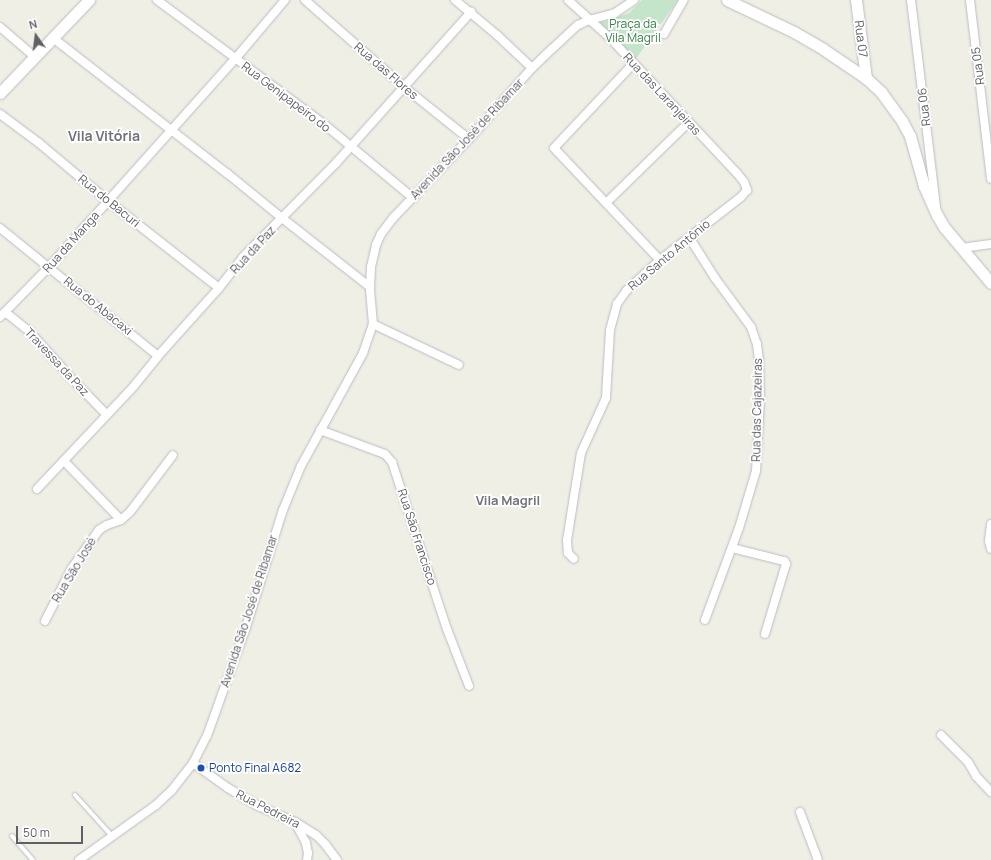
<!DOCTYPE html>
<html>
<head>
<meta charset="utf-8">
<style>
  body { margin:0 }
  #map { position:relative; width:991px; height:860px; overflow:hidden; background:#efefe6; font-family:Manrope,sans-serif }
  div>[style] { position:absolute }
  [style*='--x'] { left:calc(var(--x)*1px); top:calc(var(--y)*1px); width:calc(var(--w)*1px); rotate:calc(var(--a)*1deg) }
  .green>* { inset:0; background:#c5e5cb }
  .roads { filter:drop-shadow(0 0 1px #bbbcc1) drop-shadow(0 0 1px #bbbcc1) }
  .lane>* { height:4px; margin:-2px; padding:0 2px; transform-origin:2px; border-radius:2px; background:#fff }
  .street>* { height:8px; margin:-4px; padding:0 4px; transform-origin:4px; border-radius:4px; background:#fff }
  .secondary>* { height:11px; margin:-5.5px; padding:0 5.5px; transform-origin:5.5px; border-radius:5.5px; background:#fff }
  .dots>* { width:11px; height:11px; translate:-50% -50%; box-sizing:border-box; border:2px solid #fff; border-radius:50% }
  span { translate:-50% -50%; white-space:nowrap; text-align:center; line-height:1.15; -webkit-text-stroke:3.5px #fff; paint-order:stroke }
  .park-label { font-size:12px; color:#39814a }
  .street-label { font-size:12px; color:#5e6066 }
  .transit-label { font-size:12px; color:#164399 }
  .left { translate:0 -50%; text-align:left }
  .neighbourhood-label { font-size:13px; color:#6f7278; font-weight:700 }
  .quarter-label { font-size:14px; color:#6f7278; font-weight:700 }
  .north { position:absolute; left:16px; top:16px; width:40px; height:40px; -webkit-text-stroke:3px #fff; paint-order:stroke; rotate:346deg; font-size:11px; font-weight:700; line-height:16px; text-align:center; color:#5e6066 }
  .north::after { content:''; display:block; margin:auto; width:14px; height:18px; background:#5e6066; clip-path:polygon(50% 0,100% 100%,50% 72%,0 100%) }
  .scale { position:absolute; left:16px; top:826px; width:67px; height:18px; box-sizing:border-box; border:2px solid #5e6066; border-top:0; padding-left:5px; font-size:12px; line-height:14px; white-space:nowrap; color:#5e6066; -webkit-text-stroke:3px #fff; paint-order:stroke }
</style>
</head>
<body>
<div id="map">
  <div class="green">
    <i style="clip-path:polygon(642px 0,678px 0,635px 60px,600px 23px,629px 13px)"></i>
  </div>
  <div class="roads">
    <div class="lane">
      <i style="--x:75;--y:795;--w:55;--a:47.9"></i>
      <i style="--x:12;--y:836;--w:32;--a:49"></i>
    </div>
    <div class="street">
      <i style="--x:157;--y:0;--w:208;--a:36.6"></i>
      <i style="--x:324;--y:124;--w:116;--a:39.7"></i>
      <i style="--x:305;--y:0;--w:132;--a:41.3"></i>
      <i style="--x:404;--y:87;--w:83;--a:38.7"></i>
      <i style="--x:455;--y:0;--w:55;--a:39.8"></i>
      <i style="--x:497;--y:35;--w:48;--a:43.3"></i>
      <i style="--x:568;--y:0;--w:58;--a:42.2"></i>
      <i style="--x:611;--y:39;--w:183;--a:46.8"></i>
      <i style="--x:736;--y:172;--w:13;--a:51"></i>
      <i style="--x:744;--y:182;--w:9;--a:69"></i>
      <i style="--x:747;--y:190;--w:9;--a:131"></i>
      <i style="--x:741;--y:197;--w:103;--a:142.1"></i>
      <i style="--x:660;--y:260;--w:45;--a:137.7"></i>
      <i style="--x:627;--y:290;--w:17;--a:126"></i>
      <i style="--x:617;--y:304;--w:27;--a:105"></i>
      <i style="--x:610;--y:330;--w:68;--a:93.4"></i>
      <i style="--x:606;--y:398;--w:60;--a:114.4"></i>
      <i style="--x:581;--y:453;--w:88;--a:99.1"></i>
      <i style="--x:567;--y:540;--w:13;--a:86"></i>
      <i style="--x:568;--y:553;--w:8;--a:45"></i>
      <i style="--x:911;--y:0;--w:208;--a:83.1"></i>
      <i style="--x:970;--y:0;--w:180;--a:83.3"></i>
      <i style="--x:0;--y:27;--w:46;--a:40.6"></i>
      <i style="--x:664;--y:34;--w:39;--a:-60"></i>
      <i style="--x:53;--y:38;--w:222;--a:37.9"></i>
      <i style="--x:228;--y:174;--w:70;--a:39.2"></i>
      <i style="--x:282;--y:218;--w:112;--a:38.1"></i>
      <i style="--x:633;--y:64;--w:115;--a:133.2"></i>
      <i style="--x:554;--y:148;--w:154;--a:46.6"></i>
      <i style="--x:0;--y:114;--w:49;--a:36.6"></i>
      <i style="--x:39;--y:143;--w:90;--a:40"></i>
      <i style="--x:108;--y:201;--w:141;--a:38.1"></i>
      <i style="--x:606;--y:203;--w:115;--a:-44.3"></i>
      <i style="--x:0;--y:228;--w:203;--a:39"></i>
      <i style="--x:689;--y:237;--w:49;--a:57.6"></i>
      <i style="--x:715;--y:278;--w:61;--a:53.7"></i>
      <i style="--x:751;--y:327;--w:18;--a:71"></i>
      <i style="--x:757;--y:344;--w:16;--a:83"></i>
      <i style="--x:759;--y:360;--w:40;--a:88.6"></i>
      <i style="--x:760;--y:400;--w:71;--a:93.2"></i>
      <i style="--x:756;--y:471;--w:59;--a:106.6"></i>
      <i style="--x:739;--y:528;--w:98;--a:110.3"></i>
      <i style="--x:962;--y:248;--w:29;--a:-8"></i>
      <i style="--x:4;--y:313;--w:5;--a:22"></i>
      <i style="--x:9;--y:315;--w:26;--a:39"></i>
      <i style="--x:29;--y:331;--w:64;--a:48.1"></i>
      <i style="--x:72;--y:379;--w:50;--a:45.8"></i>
      <i style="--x:0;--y:317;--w:70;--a:-45.6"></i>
      <i style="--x:49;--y:267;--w:279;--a:-48.2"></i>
      <i style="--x:235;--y:59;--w:77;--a:-49.7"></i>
      <i style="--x:373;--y:324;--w:95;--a:25.5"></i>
      <i style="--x:320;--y:430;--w:69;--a:20.3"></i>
      <i style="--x:385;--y:454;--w:11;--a:49"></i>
      <i style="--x:392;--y:462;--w:176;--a:71.8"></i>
      <i style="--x:447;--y:629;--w:61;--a:68.9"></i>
      <i style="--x:64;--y:461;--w:82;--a:46"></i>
      <i style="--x:37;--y:489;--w:141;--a:-46.7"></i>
      <i style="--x:134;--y:386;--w:38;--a:-51"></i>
      <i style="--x:158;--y:356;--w:91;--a:-48.1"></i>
      <i style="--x:219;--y:288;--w:39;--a:-52"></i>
      <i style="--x:243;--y:257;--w:132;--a:-45.3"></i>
      <i style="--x:336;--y:163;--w:203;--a:-48.2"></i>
      <i style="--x:991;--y:524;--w:17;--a:97"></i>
      <i style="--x:989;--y:541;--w:8;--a:76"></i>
      <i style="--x:732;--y:548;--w:54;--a:14"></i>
      <i style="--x:784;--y:561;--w:4;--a:56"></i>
      <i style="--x:786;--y:564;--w:73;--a:106.7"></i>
      <i style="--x:45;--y:621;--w:59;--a:-63"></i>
      <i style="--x:72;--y:568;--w:47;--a:-54.6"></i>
      <i style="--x:99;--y:530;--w:9;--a:-32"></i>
      <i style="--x:107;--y:525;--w:15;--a:-20"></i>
      <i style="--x:121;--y:520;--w:12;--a:-42"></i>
      <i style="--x:130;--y:512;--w:71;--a:-53"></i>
      <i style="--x:941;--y:735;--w:38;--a:45"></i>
      <i style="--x:968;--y:762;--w:16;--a:60"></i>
      <i style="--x:976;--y:776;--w:22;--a:47"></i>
      <i style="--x:193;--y:763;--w:43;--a:35.5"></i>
      <i style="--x:228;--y:788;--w:33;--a:31"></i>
      <i style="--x:256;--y:805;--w:43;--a:23.6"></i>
      <i style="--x:295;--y:822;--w:25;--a:32"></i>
      <i style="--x:316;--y:835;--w:13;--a:45"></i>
      <i style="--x:325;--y:844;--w:20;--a:53"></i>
      <i style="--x:800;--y:812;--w:51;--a:69.4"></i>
      <i style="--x:296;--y:824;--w:21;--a:62"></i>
      <i style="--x:306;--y:843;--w:10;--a:79"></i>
      <i style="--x:308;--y:853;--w:7;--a:98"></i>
      <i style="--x:79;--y:860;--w:95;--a:-35.5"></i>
      <i style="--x:156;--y:805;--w:22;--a:-43"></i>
      <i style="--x:172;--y:790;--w:34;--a:-52"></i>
      <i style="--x:193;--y:763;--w:30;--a:-63"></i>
      <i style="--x:207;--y:736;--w:116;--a:-70.3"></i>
      <i style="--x:246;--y:627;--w:123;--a:-72.5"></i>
      <i style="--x:283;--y:510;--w:48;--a:-67.8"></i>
      <i style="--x:301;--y:466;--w:129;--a:-61.2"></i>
      <i style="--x:363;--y:353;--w:31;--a:-71"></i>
      <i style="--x:373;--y:324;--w:37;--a:-95"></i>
      <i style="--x:370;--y:287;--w:20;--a:-87"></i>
      <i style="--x:371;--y:267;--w:23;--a:-77"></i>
      <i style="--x:376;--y:245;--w:12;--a:-66"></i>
      <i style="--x:381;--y:234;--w:21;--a:-53"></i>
      <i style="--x:394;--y:217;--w:108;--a:-46.1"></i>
      <i style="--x:469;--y:139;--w:95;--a:-48.4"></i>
      <i style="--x:532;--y:68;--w:28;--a:-44"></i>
      <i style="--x:552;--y:49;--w:35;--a:-43"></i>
      <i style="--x:578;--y:25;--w:12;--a:-24"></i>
      <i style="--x:589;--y:20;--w:27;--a:-15"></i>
      <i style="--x:615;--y:13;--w:23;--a:-34"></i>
    </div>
    <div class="secondary">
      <i style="--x:727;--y:0;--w:74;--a:25.5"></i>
      <i style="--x:794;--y:32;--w:34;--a:30"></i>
      <i style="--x:823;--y:49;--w:52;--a:34"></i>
      <i style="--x:866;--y:78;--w:21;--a:43"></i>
      <i style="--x:881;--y:92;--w:36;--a:54"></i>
      <i style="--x:902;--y:121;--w:17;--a:62"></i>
      <i style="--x:910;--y:136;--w:52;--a:74.4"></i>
      <i style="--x:924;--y:186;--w:32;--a:66"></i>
      <i style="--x:937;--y:215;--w:14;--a:60"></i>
      <i style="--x:944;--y:227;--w:73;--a:50"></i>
      <i style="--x:856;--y:0;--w:79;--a:82.7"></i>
      <i style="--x:0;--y:93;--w:129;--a:-46.3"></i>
    </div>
  </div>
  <div class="dots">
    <i style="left:201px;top:768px;background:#1a4fb4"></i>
  </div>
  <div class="park-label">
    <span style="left:633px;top:31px">Praça da<br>Vila Magril</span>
  </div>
  <div class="street-label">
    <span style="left:861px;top:39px;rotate:83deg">Rua 07</span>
    <span style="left:978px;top:66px;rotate:-97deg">Rua 05</span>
    <span style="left:386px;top:71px;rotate:41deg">Rua das Flores</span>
    <span style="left:662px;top:94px;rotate:47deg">Rua das Laranjeiras</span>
    <span style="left:286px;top:97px;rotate:37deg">Rua Genipapeiro do</span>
    <span style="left:924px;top:107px;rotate:-97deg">Rua 06</span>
    <span style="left:467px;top:139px;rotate:-47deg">Avenida São José de Ribamar</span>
    <span style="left:109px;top:201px;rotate:39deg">Rua do Bacuri</span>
    <span style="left:71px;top:242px;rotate:-48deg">Rua da Manga</span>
    <span style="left:253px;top:250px;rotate:-47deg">Rua da Paz</span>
    <span style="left:669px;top:255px;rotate:-40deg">Rua Santo Antônio</span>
    <span style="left:98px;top:306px;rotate:39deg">Rua do Abacaxi</span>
    <span style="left:57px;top:362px;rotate:47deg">Travessa da Paz</span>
    <span style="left:757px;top:410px;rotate:-89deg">Rua das Cajazeiras</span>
    <span style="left:417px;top:537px;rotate:72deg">Rua São Francisco</span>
    <span style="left:74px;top:570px;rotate:-59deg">Rua São José</span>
    <span style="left:249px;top:611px;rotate:-72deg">Avenida São José de Ribamar</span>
    <span style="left:268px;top:809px;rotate:27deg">Rua Pedreira</span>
  </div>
  <div class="transit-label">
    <span class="left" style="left:209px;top:768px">Ponto Final A682</span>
  </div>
  <div class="neighbourhood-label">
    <span style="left:508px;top:500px">Vila Magril</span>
  </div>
  <div class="quarter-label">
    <span style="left:104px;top:136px">Vila Vitória</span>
  </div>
  <div class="north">N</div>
  <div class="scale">50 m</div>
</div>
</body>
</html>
